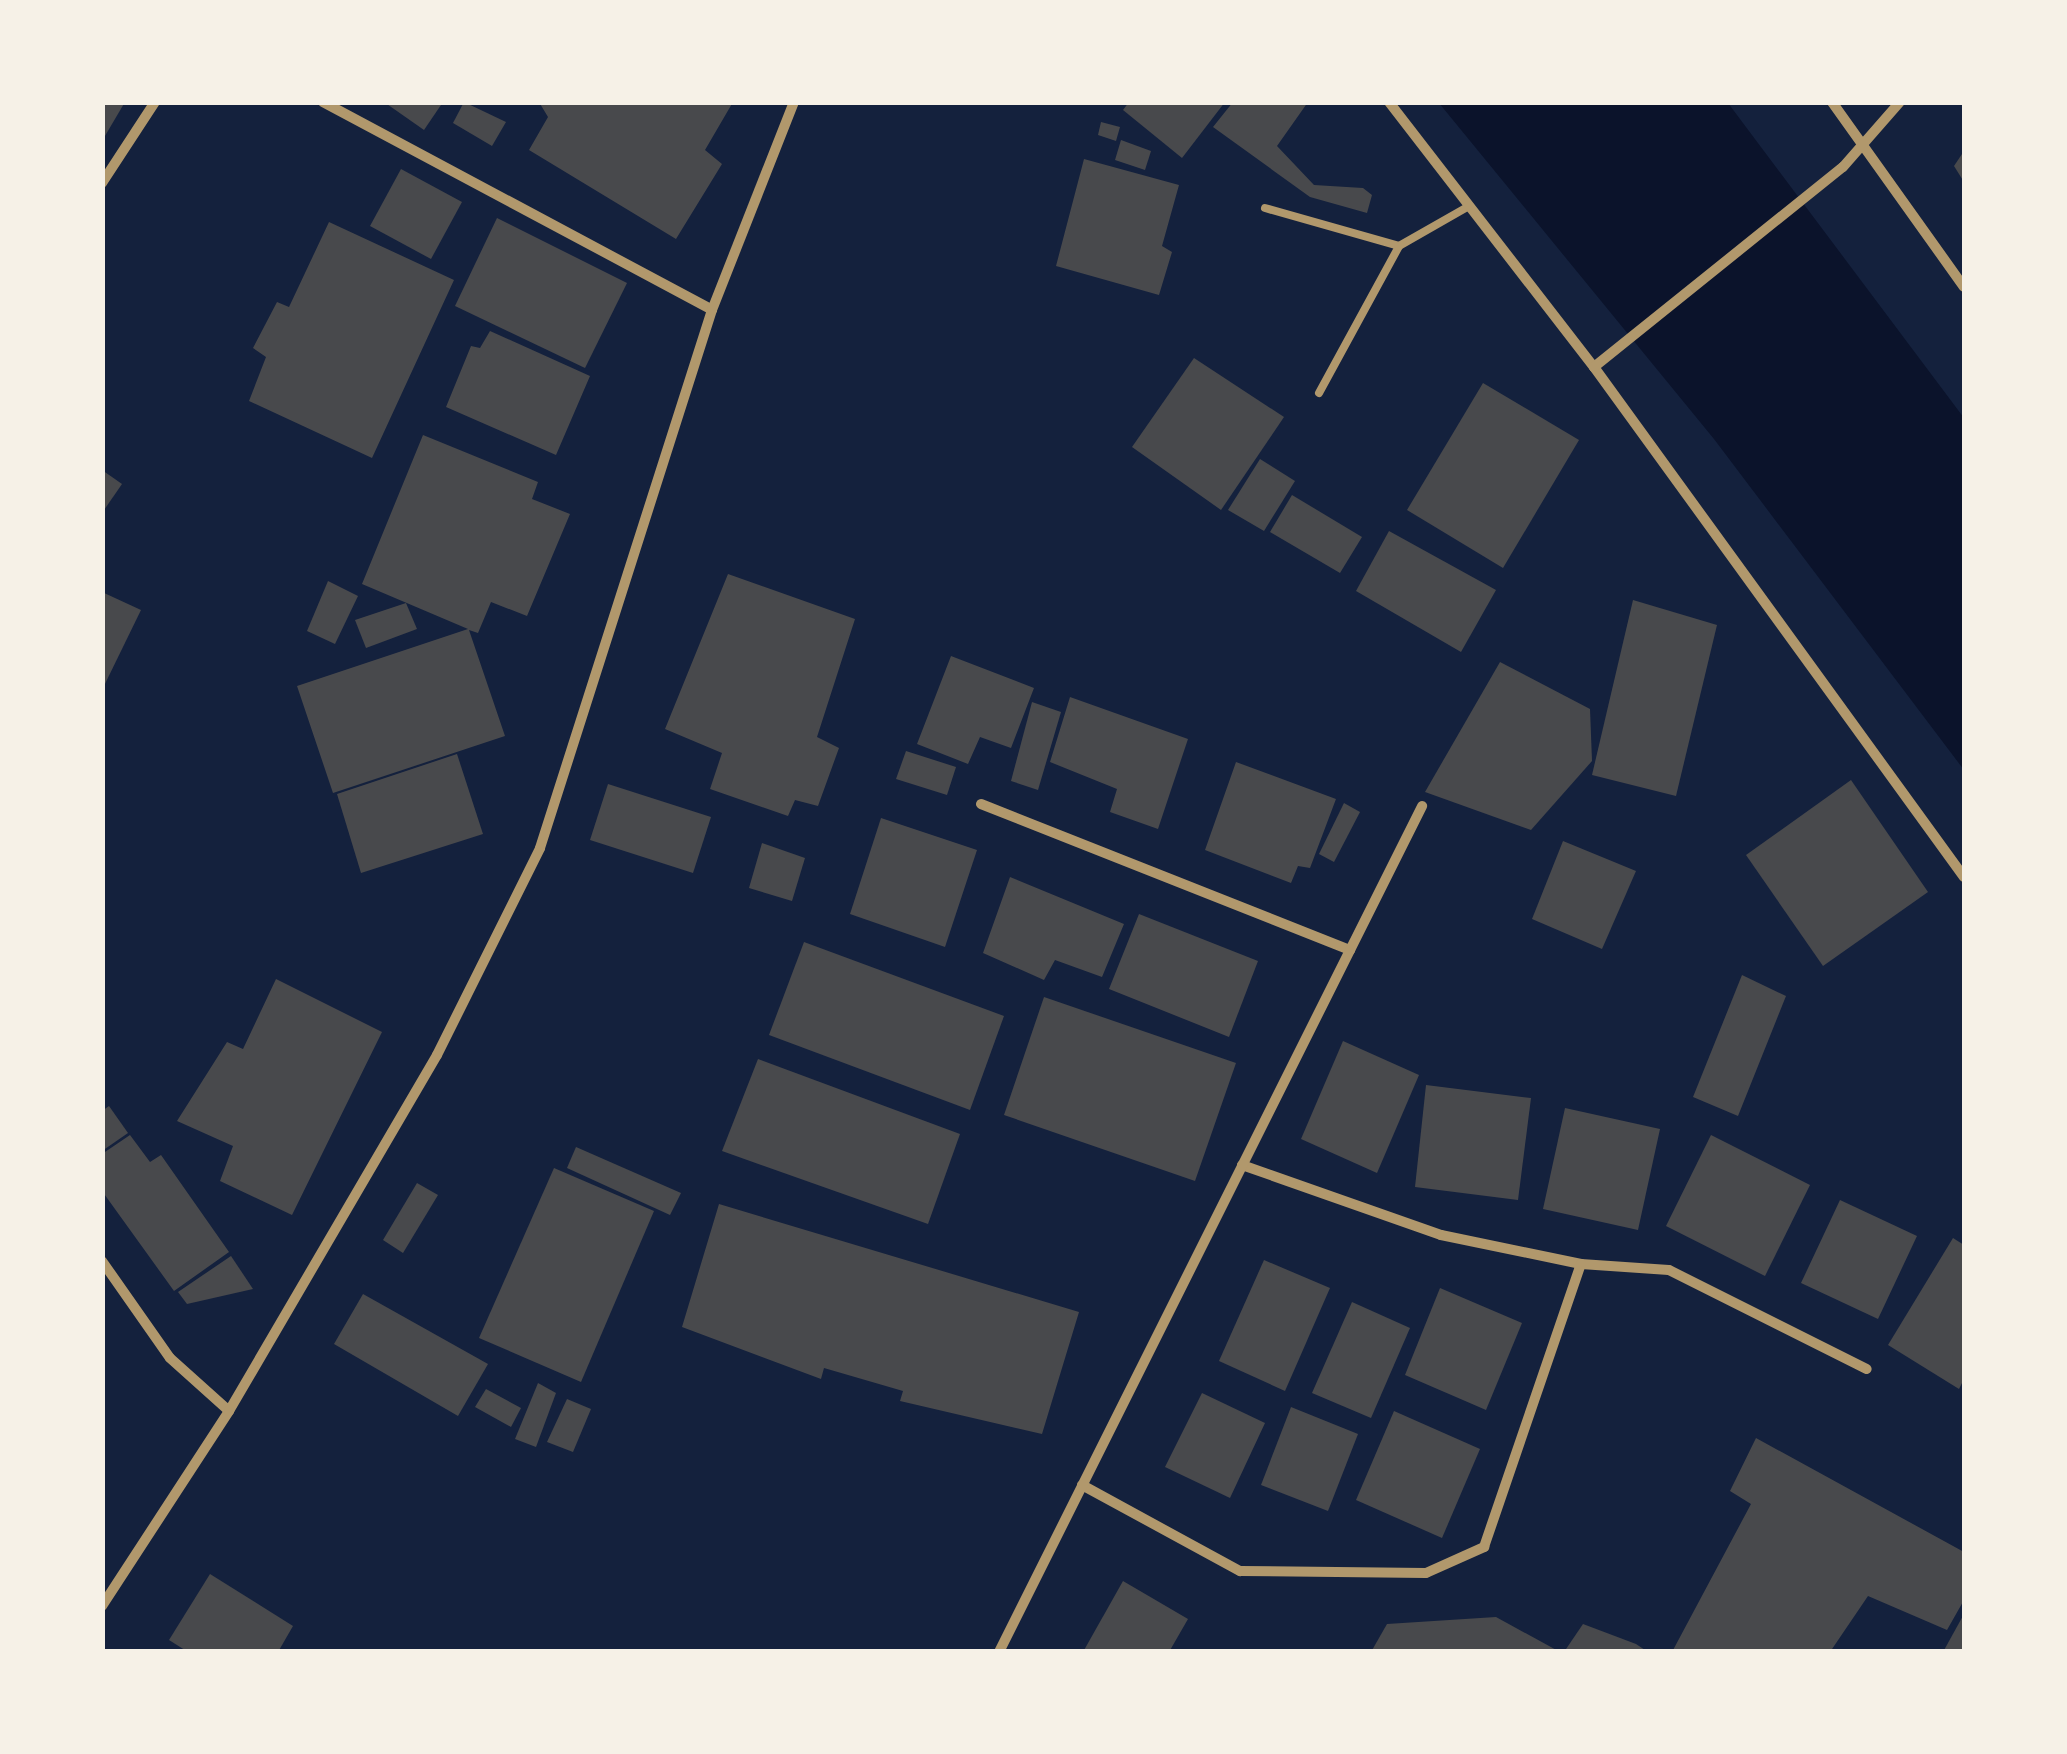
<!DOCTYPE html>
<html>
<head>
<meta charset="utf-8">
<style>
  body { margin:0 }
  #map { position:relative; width:2067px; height:1754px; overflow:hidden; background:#14213d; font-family:Jost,sans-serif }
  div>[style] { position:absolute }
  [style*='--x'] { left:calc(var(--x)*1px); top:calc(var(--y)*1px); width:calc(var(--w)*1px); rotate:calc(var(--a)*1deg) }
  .water>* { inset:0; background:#0b132b }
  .building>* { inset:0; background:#48494c }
  .service>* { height:8px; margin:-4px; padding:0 4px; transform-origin:4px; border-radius:4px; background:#b1986c }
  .minor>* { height:10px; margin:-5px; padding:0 5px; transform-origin:5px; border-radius:5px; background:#b1986c }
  span { translate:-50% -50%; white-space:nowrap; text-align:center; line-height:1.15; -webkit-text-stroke:8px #f6f1e7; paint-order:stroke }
  .frame { position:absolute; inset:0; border:105px solid #f6f1e7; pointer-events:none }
</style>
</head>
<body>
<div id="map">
  <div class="water">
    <i style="clip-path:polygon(1439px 103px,1728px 103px,1964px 418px,1964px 770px,1714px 439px)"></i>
  </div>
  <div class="building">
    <i style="clip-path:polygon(102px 102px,125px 102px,102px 141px)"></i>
    <i style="clip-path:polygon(384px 102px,443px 102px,424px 130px)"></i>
    <i style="clip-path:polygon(464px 102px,506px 122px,492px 146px,453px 123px)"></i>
    <i style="clip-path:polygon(539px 102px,733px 102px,705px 150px,722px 164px,676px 239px,529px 150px,548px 117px)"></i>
    <i style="clip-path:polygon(1129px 102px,1225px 102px,1182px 158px,1123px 110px)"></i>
    <i style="clip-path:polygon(1233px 102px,1308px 102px,1277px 146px,1314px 185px,1363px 188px,1372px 195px,1367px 213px,1310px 197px,1213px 127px)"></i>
    <i style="clip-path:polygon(1101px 122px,1120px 127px,1116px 141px,1098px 135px)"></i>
    <i style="clip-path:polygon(1121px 140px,1151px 151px,1145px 170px,1115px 160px)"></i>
    <i style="clip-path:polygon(1964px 151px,1964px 182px,1954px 166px)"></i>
    <i style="clip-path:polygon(1084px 159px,1179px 185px,1162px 246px,1172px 252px,1159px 295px,1056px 266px)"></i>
    <i style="clip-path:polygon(401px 169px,462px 202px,431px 259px,370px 226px)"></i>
    <i style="clip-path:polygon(497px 218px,627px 283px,585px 368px,455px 306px)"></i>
    <i style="clip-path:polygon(329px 222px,454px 280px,372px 458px,249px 401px,266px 357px,253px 348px,277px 302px,289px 307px)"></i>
    <i style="clip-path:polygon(490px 331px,590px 376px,556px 455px,446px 407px,471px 346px,480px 348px)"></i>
    <i style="clip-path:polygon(1194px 358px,1284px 417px,1221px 510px,1132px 447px)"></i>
    <i style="clip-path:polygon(1483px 383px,1579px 440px,1503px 568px,1407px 510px)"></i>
    <i style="clip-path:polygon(423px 435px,538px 482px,532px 499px,570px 514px,527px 616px,491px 602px,478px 633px,469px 630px,505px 736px,333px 793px,297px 686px,468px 629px,362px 584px)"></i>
    <i style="clip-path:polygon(1260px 459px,1295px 481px,1264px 531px,1228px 510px)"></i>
    <i style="clip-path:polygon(102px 470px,122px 484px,102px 513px)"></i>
    <i style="clip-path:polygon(1292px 495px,1362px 537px,1340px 573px,1270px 532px)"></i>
    <i style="clip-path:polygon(1389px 531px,1496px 590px,1461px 652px,1356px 591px)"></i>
    <i style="clip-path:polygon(728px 574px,855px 619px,817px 737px,839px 748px,818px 806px,795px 800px,788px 816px,710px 789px,722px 753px,665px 729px)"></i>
    <i style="clip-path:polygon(328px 581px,358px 596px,335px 644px,307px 631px)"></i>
    <i style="clip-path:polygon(102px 592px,141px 610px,102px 690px)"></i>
    <i style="clip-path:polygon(1633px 600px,1717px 625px,1676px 796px,1592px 775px)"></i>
    <i style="clip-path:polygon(406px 603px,417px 629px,366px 648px,355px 620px)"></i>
    <i style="clip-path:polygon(951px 656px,1034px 688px,1011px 748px,980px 737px,968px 764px,917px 744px)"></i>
    <i style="clip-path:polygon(1500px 662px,1590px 709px,1592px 761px,1531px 830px,1425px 792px)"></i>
    <i style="clip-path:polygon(1070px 697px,1188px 739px,1158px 829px,1110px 812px,1117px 789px,1050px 762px)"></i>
    <i style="clip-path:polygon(1032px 702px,1061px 712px,1038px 790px,1011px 781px)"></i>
    <i style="clip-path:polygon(906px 751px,956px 767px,947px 795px,896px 779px)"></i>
    <i style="clip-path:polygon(457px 754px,483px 834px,361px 873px,337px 794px)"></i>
    <i style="clip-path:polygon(1236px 762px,1336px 799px,1310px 868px,1298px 866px,1291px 883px,1205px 850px)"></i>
    <i style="clip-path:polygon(1851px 780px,1928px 892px,1823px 966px,1746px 855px)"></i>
    <i style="clip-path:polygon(608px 784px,711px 817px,693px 873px,590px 840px)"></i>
    <i style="clip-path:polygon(1344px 803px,1360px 812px,1334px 862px,1319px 854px)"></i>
    <i style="clip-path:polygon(881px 818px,977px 850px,945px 947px,850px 914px)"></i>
    <i style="clip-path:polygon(1563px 841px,1636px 871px,1602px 949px,1532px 919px)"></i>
    <i style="clip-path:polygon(762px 843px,805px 858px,792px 901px,749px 888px)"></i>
    <i style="clip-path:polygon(1010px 877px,1124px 924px,1102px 977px,1055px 960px,1044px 980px,983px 953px)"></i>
    <i style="clip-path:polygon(1139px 914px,1258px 961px,1229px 1037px,1109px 989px)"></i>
    <i style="clip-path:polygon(804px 942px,1004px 1016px,970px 1110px,769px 1035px)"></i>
    <i style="clip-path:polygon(1742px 975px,1786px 996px,1738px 1116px,1693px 1097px)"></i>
    <i style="clip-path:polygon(276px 979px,382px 1032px,292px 1215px,220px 1181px,233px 1146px,177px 1121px,227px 1042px,243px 1049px)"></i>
    <i style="clip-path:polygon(1044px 997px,1236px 1063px,1195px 1181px,1004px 1115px)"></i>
    <i style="clip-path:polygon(1343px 1041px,1419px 1075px,1377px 1173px,1301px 1139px)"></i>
    <i style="clip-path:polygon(758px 1059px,960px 1134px,928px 1224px,722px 1151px)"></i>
    <i style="clip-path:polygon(1426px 1085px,1531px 1098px,1518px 1200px,1415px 1187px)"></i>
    <i style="clip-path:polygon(109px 1106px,128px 1133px,102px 1151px,102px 1111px)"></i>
    <i style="clip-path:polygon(1565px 1108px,1660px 1129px,1638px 1230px,1543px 1209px)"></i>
    <i style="clip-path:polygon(130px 1135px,150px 1162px,161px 1155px,229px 1252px,174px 1291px,102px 1191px,102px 1154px)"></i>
    <i style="clip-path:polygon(1711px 1135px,1810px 1185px,1765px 1276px,1666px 1226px)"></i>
    <i style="clip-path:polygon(576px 1147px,681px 1193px,670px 1215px,567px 1168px)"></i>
    <i style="clip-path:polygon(554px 1168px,654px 1211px,581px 1382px,479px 1338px)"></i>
    <i style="clip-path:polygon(417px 1183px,438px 1195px,403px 1253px,383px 1240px)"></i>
    <i style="clip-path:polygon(1840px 1200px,1917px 1236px,1878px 1319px,1801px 1283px)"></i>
    <i style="clip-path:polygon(719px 1204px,1079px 1312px,1042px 1434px,900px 1401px,903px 1391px,824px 1368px,821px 1379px,682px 1327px)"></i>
    <i style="clip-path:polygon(1953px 1238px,1964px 1245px,1964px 1379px,1959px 1389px,1888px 1345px)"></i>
    <i style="clip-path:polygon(231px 1256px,253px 1289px,187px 1304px,178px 1292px)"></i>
    <i style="clip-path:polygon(1264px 1260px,1330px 1288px,1285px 1391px,1219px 1361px)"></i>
    <i style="clip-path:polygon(1440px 1288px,1522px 1323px,1486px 1410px,1405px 1375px)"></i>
    <i style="clip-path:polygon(363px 1294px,488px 1364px,458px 1416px,334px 1344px)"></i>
    <i style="clip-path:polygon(1352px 1302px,1410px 1328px,1371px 1418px,1312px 1393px)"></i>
    <i style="clip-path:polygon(538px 1383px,556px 1393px,536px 1447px,515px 1439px)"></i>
    <i style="clip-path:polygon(486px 1389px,521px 1408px,511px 1427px,475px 1407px)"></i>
    <i style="clip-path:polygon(1202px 1393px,1265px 1423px,1230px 1498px,1165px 1467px)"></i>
    <i style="clip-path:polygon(567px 1399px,591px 1409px,573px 1452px,547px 1442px)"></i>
    <i style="clip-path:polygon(1291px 1407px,1358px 1434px,1328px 1511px,1261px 1485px)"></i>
    <i style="clip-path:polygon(1394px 1411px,1480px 1449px,1442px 1538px,1356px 1500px)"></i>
    <i style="clip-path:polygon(1756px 1438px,1964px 1552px,1964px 1600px,1947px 1630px,1868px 1596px,1830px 1652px,1672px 1652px,1751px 1504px,1730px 1491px)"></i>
    <i style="clip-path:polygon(210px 1574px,293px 1626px,278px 1652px,188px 1652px,169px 1640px)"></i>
    <i style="clip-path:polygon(1123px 1581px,1188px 1619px,1169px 1652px,1083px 1652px)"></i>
    <i style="clip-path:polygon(1964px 1614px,1964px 1652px,1943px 1652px)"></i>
    <i style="clip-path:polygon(1496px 1617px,1560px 1652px,1371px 1652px,1387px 1624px)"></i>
    <i style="clip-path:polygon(1583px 1624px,1636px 1644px,1648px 1652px,1564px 1652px)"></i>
  </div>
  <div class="service">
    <i style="--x:1265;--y:208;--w:139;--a:15.8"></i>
    <i style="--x:1319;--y:393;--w:167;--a:-61.4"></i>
    <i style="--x:1399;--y:246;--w:81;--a:-29.7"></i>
  </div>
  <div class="minor">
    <i style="--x:323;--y:102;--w:441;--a:28.1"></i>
    <i style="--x:1389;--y:102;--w:335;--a:52.3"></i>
    <i style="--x:1594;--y:367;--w:630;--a:54.04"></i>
    <i style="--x:1832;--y:102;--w:227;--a:54.5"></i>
    <i style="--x:102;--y:183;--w:97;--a:-56.8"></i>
    <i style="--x:1594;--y:367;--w:319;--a:-38.8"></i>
    <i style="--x:1843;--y:167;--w:86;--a:-48.8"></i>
    <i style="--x:981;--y:804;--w:397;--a:21.6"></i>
    <i style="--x:1242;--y:1165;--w:211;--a:19.4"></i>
    <i style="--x:1441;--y:1235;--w:143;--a:11.7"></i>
    <i style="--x:1581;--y:1264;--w:88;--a:3.9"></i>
    <i style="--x:1669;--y:1270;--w:221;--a:26.6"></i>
    <i style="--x:102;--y:1261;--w:118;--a:55"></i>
    <i style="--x:170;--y:1358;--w:79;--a:41.9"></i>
    <i style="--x:1082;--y:1485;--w:180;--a:28.6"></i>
    <i style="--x:1240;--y:1571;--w:186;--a:0.6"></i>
    <i style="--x:1426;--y:1573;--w:64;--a:-24.1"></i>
    <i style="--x:1484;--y:1547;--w:299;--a:-71.1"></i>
    <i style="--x:102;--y:1606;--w:233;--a:-56.9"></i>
    <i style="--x:229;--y:1411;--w:412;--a:-59.7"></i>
    <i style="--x:437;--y:1055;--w:231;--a:-63.5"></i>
    <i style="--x:540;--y:848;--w:565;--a:-72.27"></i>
    <i style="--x:712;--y:310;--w:224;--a:-68.5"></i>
    <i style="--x:999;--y:1652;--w:946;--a:-63.43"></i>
  </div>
  <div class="frame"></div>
</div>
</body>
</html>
